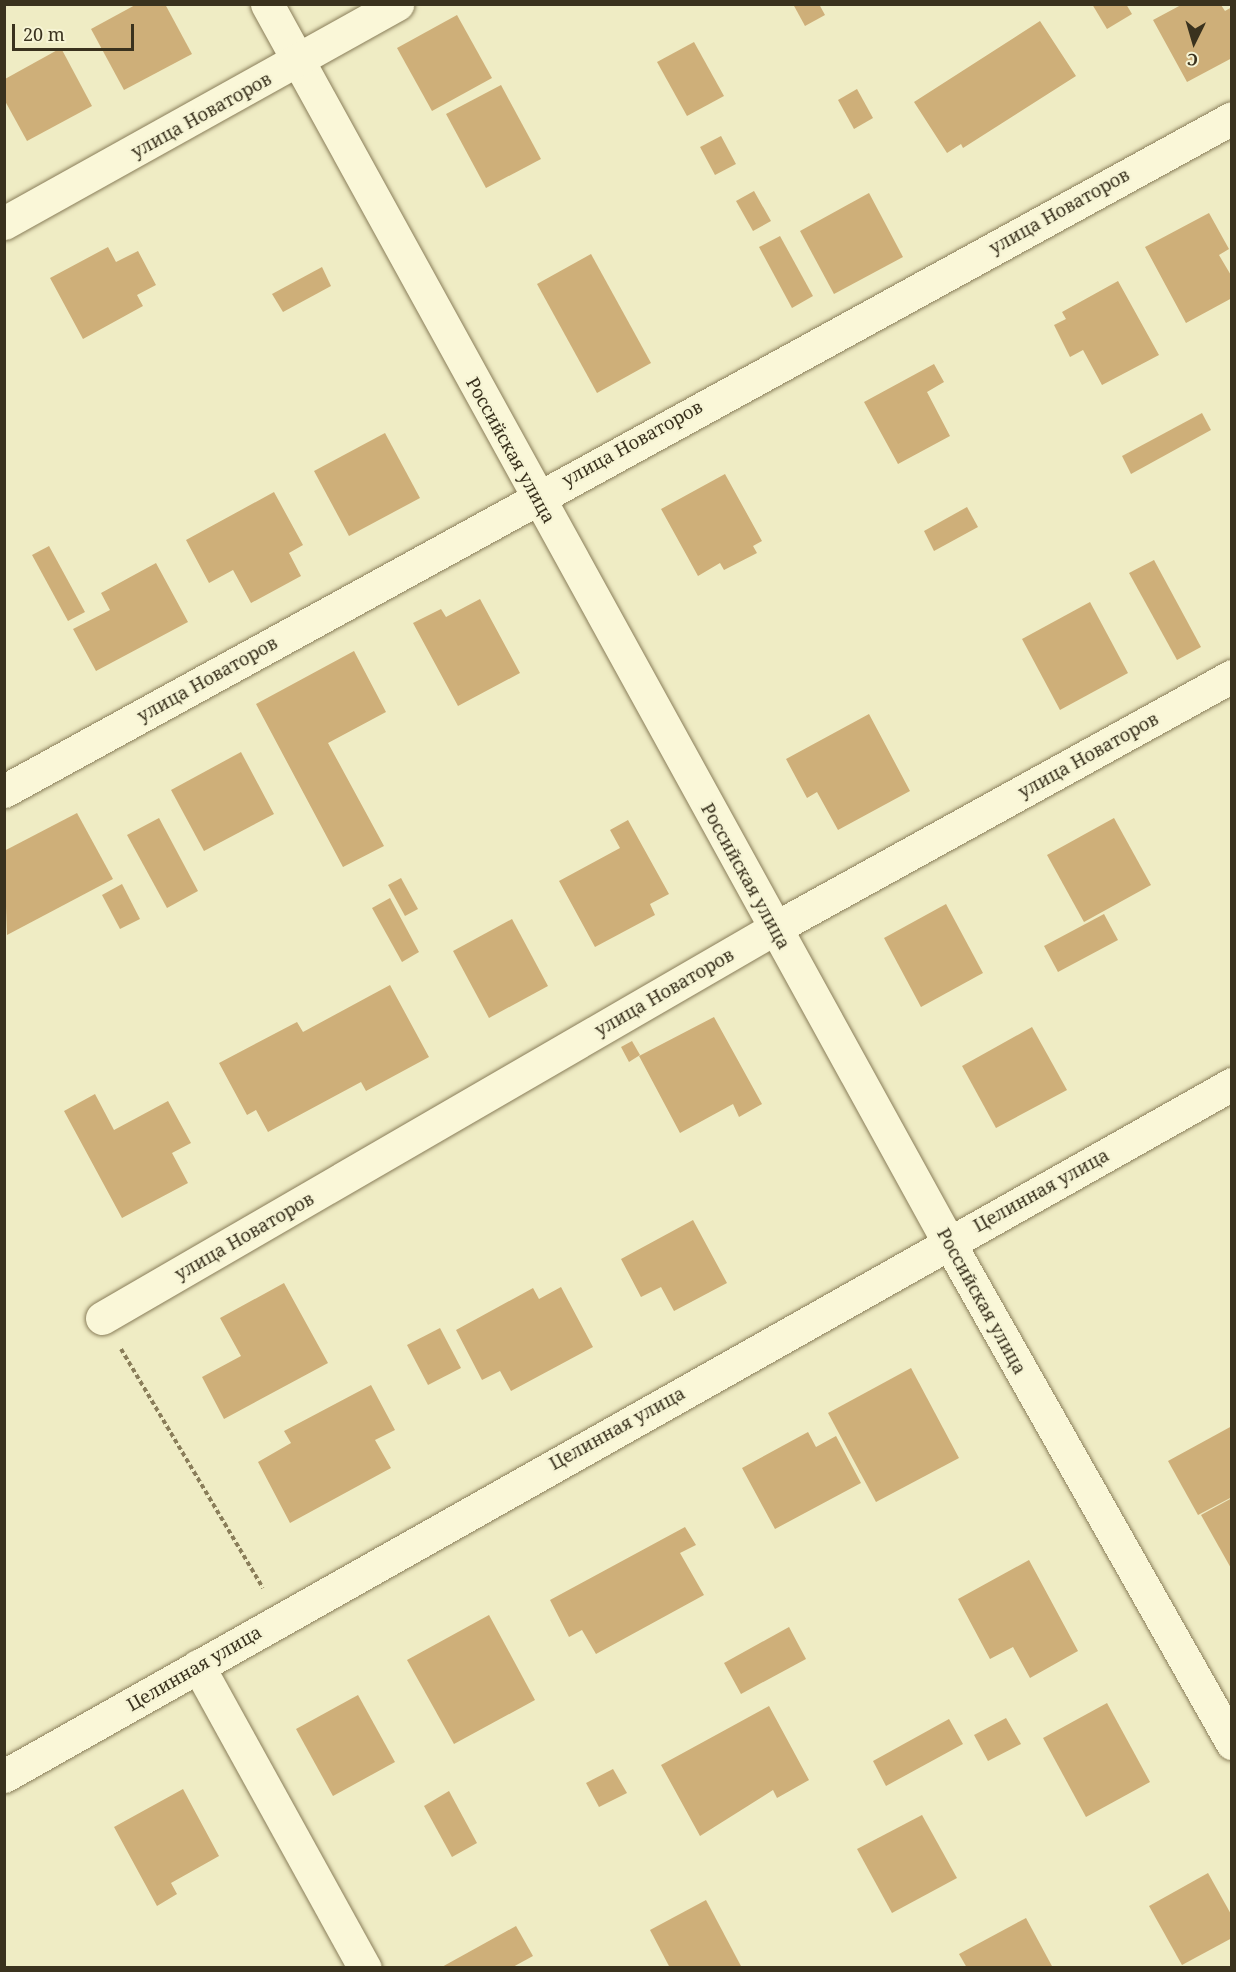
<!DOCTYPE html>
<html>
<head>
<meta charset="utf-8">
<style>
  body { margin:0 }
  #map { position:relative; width:1236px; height:1972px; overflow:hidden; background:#efecc4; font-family:"Noto Serif",serif }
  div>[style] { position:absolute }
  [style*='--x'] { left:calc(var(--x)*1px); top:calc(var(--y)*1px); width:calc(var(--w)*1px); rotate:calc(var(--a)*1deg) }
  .building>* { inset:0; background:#ceaf79 }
  .path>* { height:4px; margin-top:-2px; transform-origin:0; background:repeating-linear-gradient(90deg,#8a7e5a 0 4.5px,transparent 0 7.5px) }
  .roads { filter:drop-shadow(0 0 2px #8a7e5a) drop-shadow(0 0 2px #8a7e5a) }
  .minor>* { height:33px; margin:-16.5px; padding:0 16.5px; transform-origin:16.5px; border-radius:16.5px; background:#faf7d8 }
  span { translate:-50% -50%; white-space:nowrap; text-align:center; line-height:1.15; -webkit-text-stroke:4.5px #f6f4d4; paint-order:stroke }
  .street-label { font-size:18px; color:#3a321e }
  .frame { position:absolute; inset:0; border:6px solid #3a321e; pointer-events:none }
  .north { position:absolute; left:1164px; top:12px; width:60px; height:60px; -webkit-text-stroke:4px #f6f4d4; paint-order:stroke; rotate:185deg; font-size:16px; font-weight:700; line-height:24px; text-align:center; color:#3a321e }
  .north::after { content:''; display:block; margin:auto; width:21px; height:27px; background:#3a321e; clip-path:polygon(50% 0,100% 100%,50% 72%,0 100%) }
  .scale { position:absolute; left:12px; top:24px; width:122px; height:27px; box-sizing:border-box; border:3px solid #3a321e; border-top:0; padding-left:8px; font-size:18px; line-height:21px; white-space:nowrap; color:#3a321e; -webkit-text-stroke:4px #f6f4d4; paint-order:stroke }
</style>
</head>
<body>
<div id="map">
  <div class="building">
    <i style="clip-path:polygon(137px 4px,165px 4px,192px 54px,124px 90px,91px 29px)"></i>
    <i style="clip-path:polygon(793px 4px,819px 4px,825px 15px,805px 26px)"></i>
    <i style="clip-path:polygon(1092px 4px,1126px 4px,1132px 14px,1107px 29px)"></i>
    <i style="clip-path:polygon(1181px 5px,1221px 5px,1225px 11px,1232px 7px,1232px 58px,1187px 82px,1153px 20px)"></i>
    <i style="clip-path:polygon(457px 15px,492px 78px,432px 111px,397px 48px)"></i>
    <i style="clip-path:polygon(1040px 21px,1076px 76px,963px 148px,961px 144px,947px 153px,914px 102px)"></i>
    <i style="clip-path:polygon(694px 42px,724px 96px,687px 116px,657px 62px)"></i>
    <i style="clip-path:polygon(61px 48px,92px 106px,27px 141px,5px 101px,5px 79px)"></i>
    <i style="clip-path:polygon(501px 85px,541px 159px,486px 188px,446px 114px)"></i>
    <i style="clip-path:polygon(857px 89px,873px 118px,854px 129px,838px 100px)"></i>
    <i style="clip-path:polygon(721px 136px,736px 164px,715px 175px,700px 147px)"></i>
    <i style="clip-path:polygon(754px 191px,771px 221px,753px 231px,736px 201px)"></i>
    <i style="clip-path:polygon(869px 193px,903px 257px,834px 294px,800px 231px)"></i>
    <i style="clip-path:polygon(1209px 213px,1229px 249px,1219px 255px,1232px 277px,1232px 298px,1186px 323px,1145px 247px)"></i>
    <i style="clip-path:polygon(780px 236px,813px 296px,792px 308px,759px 247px)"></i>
    <i style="clip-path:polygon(108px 247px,116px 262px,138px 251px,156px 285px,137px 295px,143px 306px,83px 339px,50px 278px)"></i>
    <i style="clip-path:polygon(591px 254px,651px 363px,597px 393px,537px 284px)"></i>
    <i style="clip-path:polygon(322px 267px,331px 286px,283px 312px,272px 294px)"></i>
    <i style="clip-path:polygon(1118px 281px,1159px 355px,1102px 385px,1083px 350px,1070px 357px,1054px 325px,1066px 319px,1062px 312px)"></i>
    <i style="clip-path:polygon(934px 364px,944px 382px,927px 392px,950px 436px,898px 464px,864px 402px)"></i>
    <i style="clip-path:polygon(1202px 413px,1211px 430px,1131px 474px,1122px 456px)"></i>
    <i style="clip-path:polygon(385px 433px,420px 498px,349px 536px,314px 471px)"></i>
    <i style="clip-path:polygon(725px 474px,762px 541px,753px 546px,757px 553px,724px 570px,720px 563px,698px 576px,661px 509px)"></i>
    <i style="clip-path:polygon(274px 492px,303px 545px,289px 553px,301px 576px,251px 603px,233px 570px,209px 583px,186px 540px)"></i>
    <i style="clip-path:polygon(967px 507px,978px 527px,934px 551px,924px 531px)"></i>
    <i style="clip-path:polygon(49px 546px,85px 612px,68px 621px,32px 555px)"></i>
    <i style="clip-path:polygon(1154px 560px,1201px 647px,1177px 660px,1129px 573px)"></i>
    <i style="clip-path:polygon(156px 563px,188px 622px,96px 671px,73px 629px,110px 610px,101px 593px)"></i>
    <i style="clip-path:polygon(480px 599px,520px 673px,458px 706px,413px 623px,441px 609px,446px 617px)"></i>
    <i style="clip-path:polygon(1090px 602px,1128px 673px,1060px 710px,1022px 639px)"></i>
    <i style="clip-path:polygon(354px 651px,386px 712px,328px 743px,384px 846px,343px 867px,256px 704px)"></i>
    <i style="clip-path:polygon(869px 714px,910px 791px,838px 830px,817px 792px,807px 798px,786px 759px)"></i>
    <i style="clip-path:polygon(241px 752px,274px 814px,204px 851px,171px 790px)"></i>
    <i style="clip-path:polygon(77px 813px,113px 879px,7px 935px,4px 851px)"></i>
    <i style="clip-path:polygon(159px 818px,198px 891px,167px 908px,127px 835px)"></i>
    <i style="clip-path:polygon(1114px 818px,1151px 885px,1084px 922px,1047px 855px)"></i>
    <i style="clip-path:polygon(628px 820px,669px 894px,650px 904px,655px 915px,595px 947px,559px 881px,620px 848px,610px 830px)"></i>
    <i style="clip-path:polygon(401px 878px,418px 909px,405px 916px,388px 885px)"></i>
    <i style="clip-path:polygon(122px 884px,140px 919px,120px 929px,102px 895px)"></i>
    <i style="clip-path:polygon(390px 898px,419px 952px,402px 962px,372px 908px)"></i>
    <i style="clip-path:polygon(946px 904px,983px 973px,921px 1007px,884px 938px)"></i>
    <i style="clip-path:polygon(1104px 914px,1118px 940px,1058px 972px,1044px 946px)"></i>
    <i style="clip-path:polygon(512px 919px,548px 986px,489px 1018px,453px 951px)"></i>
    <i style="clip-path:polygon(390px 985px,429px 1057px,366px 1091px,361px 1082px,268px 1132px,256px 1110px,247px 1115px,219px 1063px,297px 1022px,303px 1032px)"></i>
    <i style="clip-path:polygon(714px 1017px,762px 1104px,739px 1117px,733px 1104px,680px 1133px,639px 1056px)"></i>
    <i style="clip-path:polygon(1032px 1027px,1067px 1090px,996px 1128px,962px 1066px)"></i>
    <i style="clip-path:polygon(632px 1041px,640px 1055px,629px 1062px,621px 1047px)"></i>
    <i style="clip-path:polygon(95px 1094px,114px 1130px,168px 1101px,191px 1143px,172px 1153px,188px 1183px,122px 1218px,64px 1111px)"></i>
    <i style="clip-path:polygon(693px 1220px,727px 1283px,674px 1311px,661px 1287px,641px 1297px,621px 1259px)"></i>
    <i style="clip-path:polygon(284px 1283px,328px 1363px,224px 1419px,202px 1377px,241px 1356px,220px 1318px)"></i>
    <i style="clip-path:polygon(561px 1287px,593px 1347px,511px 1391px,500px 1371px,482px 1380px,456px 1330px,533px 1288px,539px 1299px)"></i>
    <i style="clip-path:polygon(440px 1328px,461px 1368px,428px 1385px,407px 1345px)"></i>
    <i style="clip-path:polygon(911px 1368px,959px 1458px,876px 1502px,828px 1413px)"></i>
    <i style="clip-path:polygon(371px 1385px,395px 1430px,375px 1440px,391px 1468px,290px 1523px,258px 1462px,291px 1443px,284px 1431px)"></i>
    <i style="clip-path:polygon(1232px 1426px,1232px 1497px,1198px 1515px,1168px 1461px)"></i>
    <i style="clip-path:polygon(808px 1432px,816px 1447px,836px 1436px,861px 1483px,775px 1529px,742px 1468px)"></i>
    <i style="clip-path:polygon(1232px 1498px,1232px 1570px,1201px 1515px)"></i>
    <i style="clip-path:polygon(685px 1527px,696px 1545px,680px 1553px,704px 1595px,596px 1654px,582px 1630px,569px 1637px,550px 1600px)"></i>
    <i style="clip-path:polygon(1029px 1560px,1078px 1651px,1030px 1678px,1013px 1647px,990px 1659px,958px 1599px)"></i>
    <i style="clip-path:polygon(489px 1615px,535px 1700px,454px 1744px,407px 1660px)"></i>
    <i style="clip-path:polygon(789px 1627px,806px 1659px,741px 1694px,724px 1663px)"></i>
    <i style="clip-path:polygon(358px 1695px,395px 1762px,333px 1796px,296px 1729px)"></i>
    <i style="clip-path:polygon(1107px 1703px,1150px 1782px,1086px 1817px,1043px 1738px)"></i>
    <i style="clip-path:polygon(769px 1706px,809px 1780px,777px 1798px,773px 1790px,700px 1836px,661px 1765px)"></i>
    <i style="clip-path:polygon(1006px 1718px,1021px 1744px,988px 1761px,974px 1735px)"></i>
    <i style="clip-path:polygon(949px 1719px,963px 1744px,886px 1786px,873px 1761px)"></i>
    <i style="clip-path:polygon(613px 1769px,627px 1793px,599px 1807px,586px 1783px)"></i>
    <i style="clip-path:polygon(183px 1789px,219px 1856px,171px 1883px,177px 1894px,157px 1906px,114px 1827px)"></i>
    <i style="clip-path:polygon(449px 1791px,477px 1843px,452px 1857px,424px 1806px)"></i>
    <i style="clip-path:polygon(922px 1815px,957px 1878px,892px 1913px,857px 1849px)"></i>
    <i style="clip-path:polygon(1208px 1873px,1232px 1916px,1232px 1938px,1182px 1965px,1149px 1906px)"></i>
    <i style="clip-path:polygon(706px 1900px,742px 1968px,670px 1968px,650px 1930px)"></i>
    <i style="clip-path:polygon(1026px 1918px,1053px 1968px,967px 1968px,959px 1954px)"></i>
    <i style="clip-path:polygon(516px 1926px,533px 1956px,511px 1968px,440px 1968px)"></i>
  </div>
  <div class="path">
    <i style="--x:121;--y:1349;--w:278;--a:59.3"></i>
  </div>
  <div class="roads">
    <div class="minor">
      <i style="--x:267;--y:4;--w:1412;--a:61.17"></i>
      <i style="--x:948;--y:1241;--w:577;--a:60.5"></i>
      <i style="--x:4;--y:223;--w:450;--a:-29.1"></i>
      <i style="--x:4;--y:791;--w:1400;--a:-28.72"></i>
      <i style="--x:102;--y:1318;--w:778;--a:-30.09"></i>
      <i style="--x:775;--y:928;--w:522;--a:-28.87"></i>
      <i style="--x:198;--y:1666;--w:345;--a:61.1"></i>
      <i style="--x:4;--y:1776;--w:1410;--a:-29.4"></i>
    </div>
  </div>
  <div class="street-label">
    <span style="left:201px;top:115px;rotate:-29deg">улица Новаторов</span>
    <span style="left:1059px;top:211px;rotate:-29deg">улица Новаторов</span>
    <span style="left:632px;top:443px;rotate:-29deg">улица Новаторов</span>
    <span style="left:511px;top:450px;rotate:61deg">Российская улица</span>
    <span style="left:207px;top:679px;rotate:-29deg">улица Новаторов</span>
    <span style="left:1088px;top:755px;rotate:-29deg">улица Новаторов</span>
    <span style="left:746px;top:876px;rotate:61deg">Российская улица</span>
    <span style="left:664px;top:992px;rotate:-30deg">улица Новаторов</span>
    <span style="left:1041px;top:1190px;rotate:-29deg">Целинная улица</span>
    <span style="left:244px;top:1236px;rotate:-30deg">улица Новаторов</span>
    <span style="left:982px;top:1301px;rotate:61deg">Российская улица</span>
    <span style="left:617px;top:1428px;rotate:-29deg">Целинная улица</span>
    <span style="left:194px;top:1668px;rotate:-30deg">Целинная улица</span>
  </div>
  <div class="frame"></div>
  <div class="north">С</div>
  <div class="scale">20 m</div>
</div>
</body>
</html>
